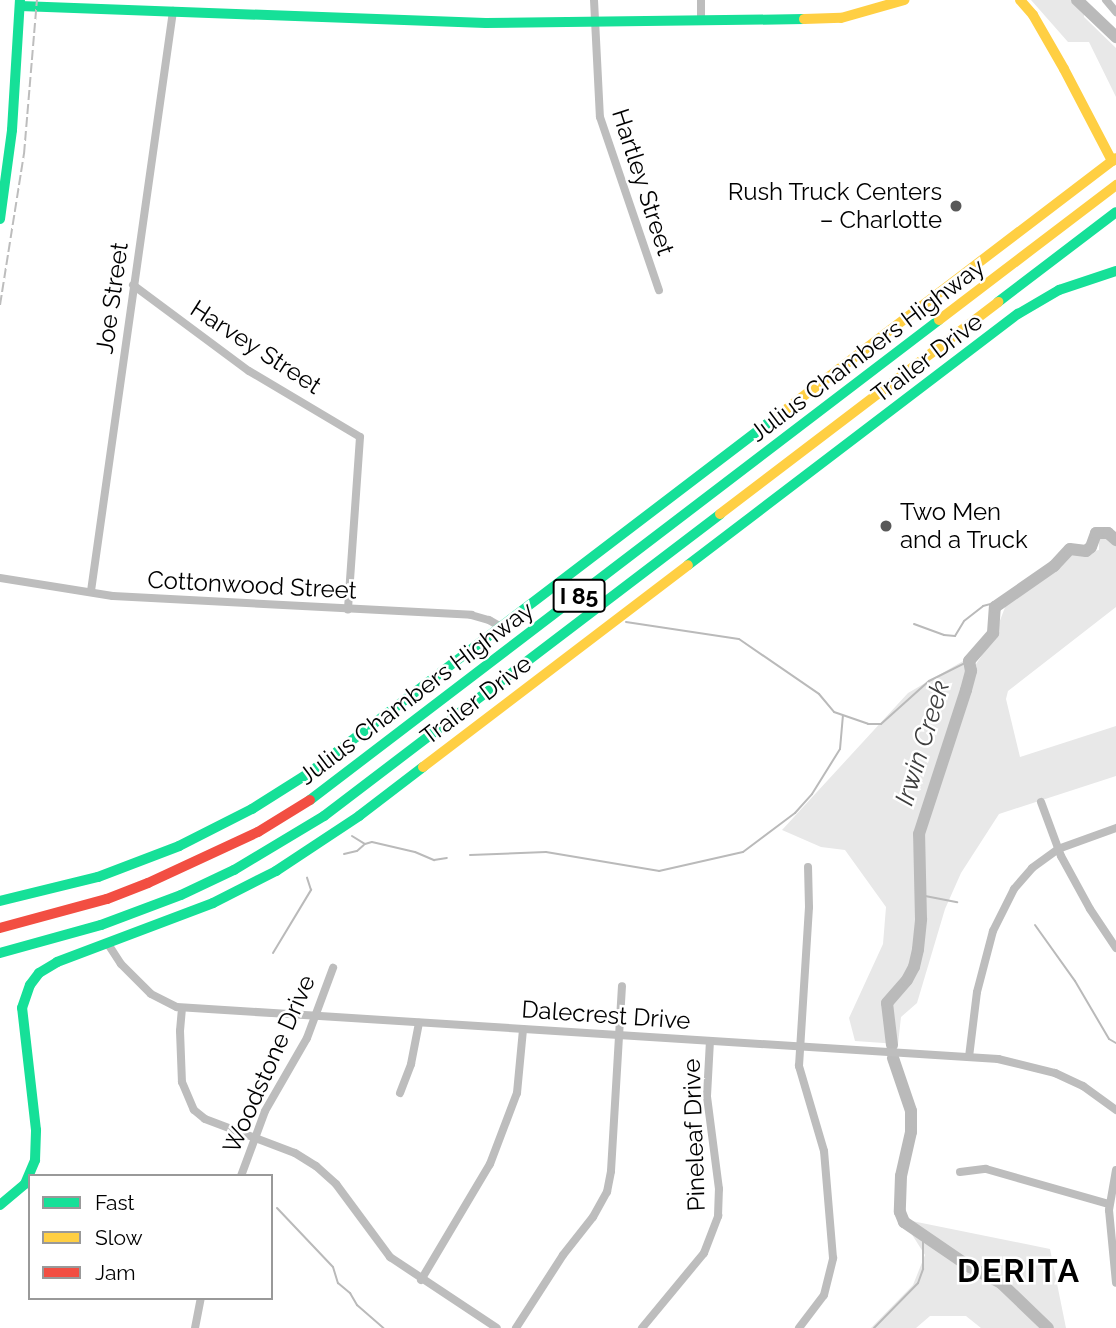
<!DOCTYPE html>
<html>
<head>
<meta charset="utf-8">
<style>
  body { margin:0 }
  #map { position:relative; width:1116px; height:1328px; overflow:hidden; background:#fff; font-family:Raleway,sans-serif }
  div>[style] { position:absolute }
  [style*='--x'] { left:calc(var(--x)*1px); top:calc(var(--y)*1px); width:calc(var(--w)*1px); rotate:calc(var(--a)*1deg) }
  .green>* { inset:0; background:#e8e8e8 }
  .stream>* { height:2px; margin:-1px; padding:0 1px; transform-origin:1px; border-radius:1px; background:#bababa }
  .river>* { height:12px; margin:-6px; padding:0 6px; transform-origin:6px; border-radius:6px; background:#bababa }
  .street>* { height:8px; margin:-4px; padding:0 4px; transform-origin:4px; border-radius:4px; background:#bdbdbd }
  .fast>* { height:10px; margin:-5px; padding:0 5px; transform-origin:5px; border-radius:5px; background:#16e098 }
  .slow>* { height:10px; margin:-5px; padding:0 5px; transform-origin:5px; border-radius:5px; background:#ffcf43 }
  .jam>* { height:10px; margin:-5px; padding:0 5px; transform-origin:5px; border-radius:5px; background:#f24e42 }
  .rail>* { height:2px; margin-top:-1px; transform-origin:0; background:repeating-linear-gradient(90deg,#bdbdbd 0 10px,transparent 0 13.5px) }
  .dots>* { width:19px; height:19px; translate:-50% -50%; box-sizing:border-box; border:4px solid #fff; border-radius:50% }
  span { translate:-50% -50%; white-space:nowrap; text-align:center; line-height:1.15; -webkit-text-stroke:5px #fff; paint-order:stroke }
  .shield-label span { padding:2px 5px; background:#fff; border:2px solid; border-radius:5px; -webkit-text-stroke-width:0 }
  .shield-label { font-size:23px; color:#000; font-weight:700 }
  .street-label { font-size:24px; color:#000 }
  .poi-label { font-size:24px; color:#000 }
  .right { translate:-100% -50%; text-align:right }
  .left { translate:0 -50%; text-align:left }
  .water-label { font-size:26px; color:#3e3e3e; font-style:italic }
  .district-label { font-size:32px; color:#000; font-weight:700; letter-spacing:2px }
  .legend { position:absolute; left:28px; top:1174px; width:245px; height:126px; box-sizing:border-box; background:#fff; border:2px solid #999; margin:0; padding:9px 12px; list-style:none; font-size:21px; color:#000 }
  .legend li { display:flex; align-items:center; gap:14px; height:35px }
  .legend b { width:35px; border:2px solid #999 }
</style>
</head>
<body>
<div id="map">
  <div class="green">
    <i style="clip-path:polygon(1031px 0,1085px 0,1084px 17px,1116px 48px,1116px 97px,1089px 42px,1068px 42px)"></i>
    <i style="clip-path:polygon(1099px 535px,1116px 543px,1116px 607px,1008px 691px,1006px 699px,1020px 757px,1116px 726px,1116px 776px,999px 814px,961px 873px,945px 909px,917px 1003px,901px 1017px,898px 1044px,855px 1041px,849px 1018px,883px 944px,886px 907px,845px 850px,821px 847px,782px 830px,908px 693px,970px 657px,974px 667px,993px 639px,1007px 602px,1068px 556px,1099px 550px)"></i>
    <i style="clip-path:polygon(902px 1219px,1050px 1249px,1066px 1328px,981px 1328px,966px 1316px,930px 1316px,916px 1328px,871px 1328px,913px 1285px,925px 1255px)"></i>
  </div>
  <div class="stream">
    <i style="--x:626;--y:622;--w:114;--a:8.6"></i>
    <i style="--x:739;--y:639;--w:97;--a:34.5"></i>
    <i style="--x:819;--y:694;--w:23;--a:50"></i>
    <i style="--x:834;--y:712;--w:36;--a:19"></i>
    <i style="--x:868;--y:724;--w:13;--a:0"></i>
    <i style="--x:881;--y:724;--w:64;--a:-41.9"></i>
    <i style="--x:929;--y:681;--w:45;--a:-26.6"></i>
    <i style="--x:914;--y:624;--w:32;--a:20"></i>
    <i style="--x:944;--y:635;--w:11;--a:5"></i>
    <i style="--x:955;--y:636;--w:17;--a:-59"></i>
    <i style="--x:964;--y:621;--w:24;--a:-38"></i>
    <i style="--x:983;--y:606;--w:11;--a:-15"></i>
    <i style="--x:994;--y:603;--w:4;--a:76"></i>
    <i style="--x:352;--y:836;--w:15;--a:32"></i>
    <i style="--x:365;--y:844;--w:7;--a:-16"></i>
    <i style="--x:372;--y:842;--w:44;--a:13.1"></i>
    <i style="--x:415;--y:852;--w:21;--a:23"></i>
    <i style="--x:434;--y:860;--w:13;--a:-9"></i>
    <i style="--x:344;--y:854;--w:13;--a:-13"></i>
    <i style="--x:357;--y:851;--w:9;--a:-41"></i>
    <i style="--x:470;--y:855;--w:76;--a:-2.3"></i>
    <i style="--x:546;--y:852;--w:115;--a:9.5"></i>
    <i style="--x:659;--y:871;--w:86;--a:-12.7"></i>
    <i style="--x:743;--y:852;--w:65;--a:-36.9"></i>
    <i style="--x:795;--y:813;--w:25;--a:-48"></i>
    <i style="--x:812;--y:794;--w:53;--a:-58.1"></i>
    <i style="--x:840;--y:749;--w:33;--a:-85"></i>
    <i style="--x:920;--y:895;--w:38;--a:11"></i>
    <i style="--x:1035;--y:925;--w:69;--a:54.5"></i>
    <i style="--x:1075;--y:981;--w:67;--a:59.6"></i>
    <i style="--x:1109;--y:1039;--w:8;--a:30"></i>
    <i style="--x:273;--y:953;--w:74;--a:-58.9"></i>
    <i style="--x:311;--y:890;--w:13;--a:-108"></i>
    <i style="--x:277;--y:1208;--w:81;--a:46.5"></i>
    <i style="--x:333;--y:1267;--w:17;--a:73"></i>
    <i style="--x:338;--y:1283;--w:16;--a:40"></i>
    <i style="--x:350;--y:1293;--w:14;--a:60"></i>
    <i style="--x:357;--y:1305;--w:35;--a:41"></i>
    <i style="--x:874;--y:1328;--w:63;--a:-45.6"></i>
    <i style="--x:918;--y:1283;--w:15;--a:-70"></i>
    <i style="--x:923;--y:1269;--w:33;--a:-90"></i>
  </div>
  <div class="river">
    <i style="--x:1077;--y:0;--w:54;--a:43.5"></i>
    <i style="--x:892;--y:1045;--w:42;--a:-96.8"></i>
    <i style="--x:887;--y:1003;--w:30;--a:-49"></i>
    <i style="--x:907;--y:980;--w:15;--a:-62"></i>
    <i style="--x:914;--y:967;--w:18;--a:-77"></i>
    <i style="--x:918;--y:949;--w:30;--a:-84"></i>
    <i style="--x:921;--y:919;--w:85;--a:-91.3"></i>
    <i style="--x:919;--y:834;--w:151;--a:-71.9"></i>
    <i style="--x:966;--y:690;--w:20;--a:-75"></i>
    <i style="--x:971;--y:671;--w:10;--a:-101"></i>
    <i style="--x:969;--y:661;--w:37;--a:-49"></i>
    <i style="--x:993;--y:633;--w:26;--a:-86"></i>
    <i style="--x:995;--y:607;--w:72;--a:-34.8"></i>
    <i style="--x:1054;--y:566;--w:23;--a:-47"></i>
    <i style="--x:1070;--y:549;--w:16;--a:7"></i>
    <i style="--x:1086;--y:551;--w:6;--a:-39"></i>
    <i style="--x:1091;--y:547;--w:15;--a:-70"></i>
    <i style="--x:1096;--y:533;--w:12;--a:0"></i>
    <i style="--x:1108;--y:533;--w:11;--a:41"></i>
    <i style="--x:893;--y:1058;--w:56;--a:71.2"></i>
    <i style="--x:911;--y:1111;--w:21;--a:90"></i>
    <i style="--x:911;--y:1132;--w:45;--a:102.8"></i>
    <i style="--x:901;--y:1176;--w:36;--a:92"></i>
    <i style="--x:900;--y:1212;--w:11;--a:68"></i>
    <i style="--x:904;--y:1222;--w:80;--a:34.3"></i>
    <i style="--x:970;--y:1267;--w:35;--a:27"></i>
    <i style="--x:1001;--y:1283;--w:65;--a:43.8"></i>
  </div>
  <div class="street">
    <i style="--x:594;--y:0;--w:117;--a:87.1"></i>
    <i style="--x:600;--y:117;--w:183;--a:71.2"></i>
    <i style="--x:701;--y:0;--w:21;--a:90"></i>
    <i style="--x:1106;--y:0;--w:16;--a:50"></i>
    <i style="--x:133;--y:285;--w:144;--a:36.6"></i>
    <i style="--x:249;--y:371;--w:129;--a:30.7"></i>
    <i style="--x:360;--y:437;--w:173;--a:94"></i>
    <i style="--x:0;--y:578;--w:114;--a:9.1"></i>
    <i style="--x:113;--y:596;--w:359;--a:3"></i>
    <i style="--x:471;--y:615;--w:19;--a:16"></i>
    <i style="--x:489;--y:620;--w:14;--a:30"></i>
    <i style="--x:91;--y:591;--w:586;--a:-81.95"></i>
    <i style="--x:1041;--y:802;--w:58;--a:69.7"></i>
    <i style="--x:1061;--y:856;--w:60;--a:61.3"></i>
    <i style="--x:1090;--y:909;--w:47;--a:56.3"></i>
    <i style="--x:108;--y:944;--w:24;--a:57"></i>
    <i style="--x:121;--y:964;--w:42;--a:45"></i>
    <i style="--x:151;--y:994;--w:29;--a:27"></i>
    <i style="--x:177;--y:1007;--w:823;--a:3.62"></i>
    <i style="--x:998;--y:1059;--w:59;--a:13.8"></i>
    <i style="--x:1055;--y:1073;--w:31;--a:25"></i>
    <i style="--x:1083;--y:1086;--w:41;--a:36"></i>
    <i style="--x:182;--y:1008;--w:23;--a:95"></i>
    <i style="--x:180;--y:1031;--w:51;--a:87.8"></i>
    <i style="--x:182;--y:1082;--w:30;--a:67"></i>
    <i style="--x:194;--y:1110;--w:14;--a:39"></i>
    <i style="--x:205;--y:1119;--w:96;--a:20.7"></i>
    <i style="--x:295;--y:1153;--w:25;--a:32"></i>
    <i style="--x:316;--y:1166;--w:27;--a:42"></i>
    <i style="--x:336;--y:1184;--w:91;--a:53.5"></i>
    <i style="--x:390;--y:1257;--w:128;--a:33.6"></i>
    <i style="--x:969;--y:1057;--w:65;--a:-83"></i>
    <i style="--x:977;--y:992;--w:63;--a:-75.3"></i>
    <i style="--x:993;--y:931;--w:47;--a:-63.4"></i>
    <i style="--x:1014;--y:889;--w:28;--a:-49"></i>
    <i style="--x:1032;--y:868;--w:32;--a:-36"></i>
    <i style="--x:1058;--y:849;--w:62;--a:-19.9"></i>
    <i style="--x:400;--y:1093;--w:31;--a:-69"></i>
    <i style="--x:411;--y:1064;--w:42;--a:-79"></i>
    <i style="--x:1116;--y:1170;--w:41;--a:99.9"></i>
    <i style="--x:1109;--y:1210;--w:73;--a:84.5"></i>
    <i style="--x:960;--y:1172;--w:26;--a:-7"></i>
    <i style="--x:986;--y:1169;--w:128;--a:15.9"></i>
    <i style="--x:241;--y:1176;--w:69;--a:-69.7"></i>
    <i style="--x:265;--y:1111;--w:84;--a:-60.1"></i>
    <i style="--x:307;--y:1038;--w:75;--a:-69.6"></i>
    <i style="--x:421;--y:1280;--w:135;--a:-59.3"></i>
    <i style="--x:490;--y:1164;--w:76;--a:-69.2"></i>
    <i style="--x:517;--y:1093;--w:64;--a:-84.6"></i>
    <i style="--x:195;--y:1328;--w:31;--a:-79"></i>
    <i style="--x:516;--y:1328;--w:87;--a:-57.2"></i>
    <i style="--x:563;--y:1255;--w:48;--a:-51.7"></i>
    <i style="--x:593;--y:1217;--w:29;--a:-61"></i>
    <i style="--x:607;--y:1192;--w:21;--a:-79"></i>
    <i style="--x:611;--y:1171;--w:185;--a:-86.6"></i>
    <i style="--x:642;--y:1328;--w:97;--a:-50.4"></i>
    <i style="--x:704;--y:1253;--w:40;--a:-69"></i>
    <i style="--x:718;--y:1216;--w:27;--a:-88"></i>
    <i style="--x:719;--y:1189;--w:94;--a:-97.4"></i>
    <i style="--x:707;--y:1096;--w:55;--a:-86.9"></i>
    <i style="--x:799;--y:1328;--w:41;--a:-52.9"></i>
    <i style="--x:824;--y:1295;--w:38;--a:-76"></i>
    <i style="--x:833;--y:1258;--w:107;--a:-94.8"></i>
    <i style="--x:824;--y:1151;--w:89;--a:-106.4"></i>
    <i style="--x:799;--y:1066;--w:159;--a:-86.4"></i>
    <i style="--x:809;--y:907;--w:40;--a:-91.4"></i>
  </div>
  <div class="fast">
    <i style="--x:20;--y:6;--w:466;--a:2.1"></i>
    <i style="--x:486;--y:23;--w:318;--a:-0.7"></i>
    <i style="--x:0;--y:219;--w:90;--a:-82.3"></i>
    <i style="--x:12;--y:130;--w:130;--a:-86.5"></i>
    <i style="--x:998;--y:302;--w:148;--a:-37.3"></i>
    <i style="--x:688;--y:565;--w:415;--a:-37.3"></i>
    <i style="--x:1018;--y:314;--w:48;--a:-30.3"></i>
    <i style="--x:1059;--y:290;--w:60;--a:-18.4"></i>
    <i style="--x:310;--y:800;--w:791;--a:-37.35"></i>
    <i style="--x:0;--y:901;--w:101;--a:-13.8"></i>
    <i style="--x:98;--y:877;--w:87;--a:-20.9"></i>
    <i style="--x:179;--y:846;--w:82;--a:-26.9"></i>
    <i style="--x:252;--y:809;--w:67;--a:-32.3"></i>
    <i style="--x:309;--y:773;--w:587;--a:-37.32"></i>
    <i style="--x:0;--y:953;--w:105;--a:-15.5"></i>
    <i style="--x:101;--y:925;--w:85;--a:-20.6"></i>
    <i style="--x:181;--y:895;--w:59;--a:-25.3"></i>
    <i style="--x:234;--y:870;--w:105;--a:-31"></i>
    <i style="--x:324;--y:816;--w:498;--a:-37.3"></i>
    <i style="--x:0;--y:1205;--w:33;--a:-40"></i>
    <i style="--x:25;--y:1184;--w:26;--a:-67"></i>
    <i style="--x:35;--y:1160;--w:30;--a:-88"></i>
    <i style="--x:36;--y:1130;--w:123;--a:-96.5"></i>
    <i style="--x:22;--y:1008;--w:24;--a:-71"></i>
    <i style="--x:30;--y:985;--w:15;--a:-53"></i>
    <i style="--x:39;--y:973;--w:21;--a:-31"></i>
    <i style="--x:57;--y:962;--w:167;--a:-20.7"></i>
    <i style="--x:213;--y:903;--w:71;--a:-26.9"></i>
    <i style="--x:276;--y:871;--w:100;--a:-33.5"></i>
    <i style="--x:359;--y:816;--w:81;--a:-37.4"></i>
  </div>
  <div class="slow">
    <i style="--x:1020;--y:0;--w:20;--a:49"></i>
    <i style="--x:1033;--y:15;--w:62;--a:60.1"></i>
    <i style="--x:1064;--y:69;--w:104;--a:62.4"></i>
    <i style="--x:804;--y:19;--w:37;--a:-2"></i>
    <i style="--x:841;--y:18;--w:66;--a:-15.9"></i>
    <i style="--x:939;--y:320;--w:223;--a:-37.3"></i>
    <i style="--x:776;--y:417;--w:427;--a:-37.3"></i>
    <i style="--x:720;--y:514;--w:350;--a:-37.3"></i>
    <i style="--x:423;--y:767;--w:333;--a:-37.3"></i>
  </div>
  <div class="jam">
    <i style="--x:0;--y:928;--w:111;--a:-15.2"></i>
    <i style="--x:107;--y:899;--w:44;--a:-21.3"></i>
    <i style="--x:148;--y:883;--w:121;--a:-24.9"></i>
    <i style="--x:258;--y:832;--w:61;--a:-31.6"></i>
  </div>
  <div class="rail">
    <i style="--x:0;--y:305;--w:153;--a:-81"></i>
    <i style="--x:24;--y:154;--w:155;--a:-85.2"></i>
  </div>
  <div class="dots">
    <i style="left:956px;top:206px;background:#595959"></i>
    <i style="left:886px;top:526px;background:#595959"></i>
  </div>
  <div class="shield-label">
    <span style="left:579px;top:596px">I 85</span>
  </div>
  <div class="street-label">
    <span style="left:643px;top:182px;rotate:72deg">Hartley Street</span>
    <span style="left:112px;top:298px;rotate:-82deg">Joe Street</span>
    <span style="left:256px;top:347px;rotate:33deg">Harvey Street</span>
    <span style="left:867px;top:350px;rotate:-37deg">Julius Chambers Highway</span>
    <span style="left:927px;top:358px;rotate:-37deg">Trailer Drive</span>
    <span style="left:252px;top:585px;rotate:3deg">Cottonwood Street</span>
    <span style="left:416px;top:693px;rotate:-37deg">Julius Chambers Highway</span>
    <span style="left:476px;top:700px;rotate:-37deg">Trailer Drive</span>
    <span style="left:606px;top:1015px;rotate:4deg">Dalecrest Drive</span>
    <span style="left:269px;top:1064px;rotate:-66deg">Woodstone Drive</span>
    <span style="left:694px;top:1135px;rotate:-92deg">Pineleaf Drive</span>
  </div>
  <div class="poi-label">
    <span class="right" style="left:942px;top:206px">Rush Truck Centers<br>– Charlotte</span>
    <span class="left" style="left:900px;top:526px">Two Men<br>and a Truck</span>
  </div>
  <div class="water-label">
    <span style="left:923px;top:743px;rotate:-73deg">Irwin Creek</span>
  </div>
  <div class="district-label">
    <span style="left:1019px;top:1271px">DERITA</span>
  </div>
  <ul class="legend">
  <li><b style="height:9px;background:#16e098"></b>Fast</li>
  <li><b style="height:9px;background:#ffcf43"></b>Slow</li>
  <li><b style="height:9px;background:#f24e42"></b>Jam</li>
  </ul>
</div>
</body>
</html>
